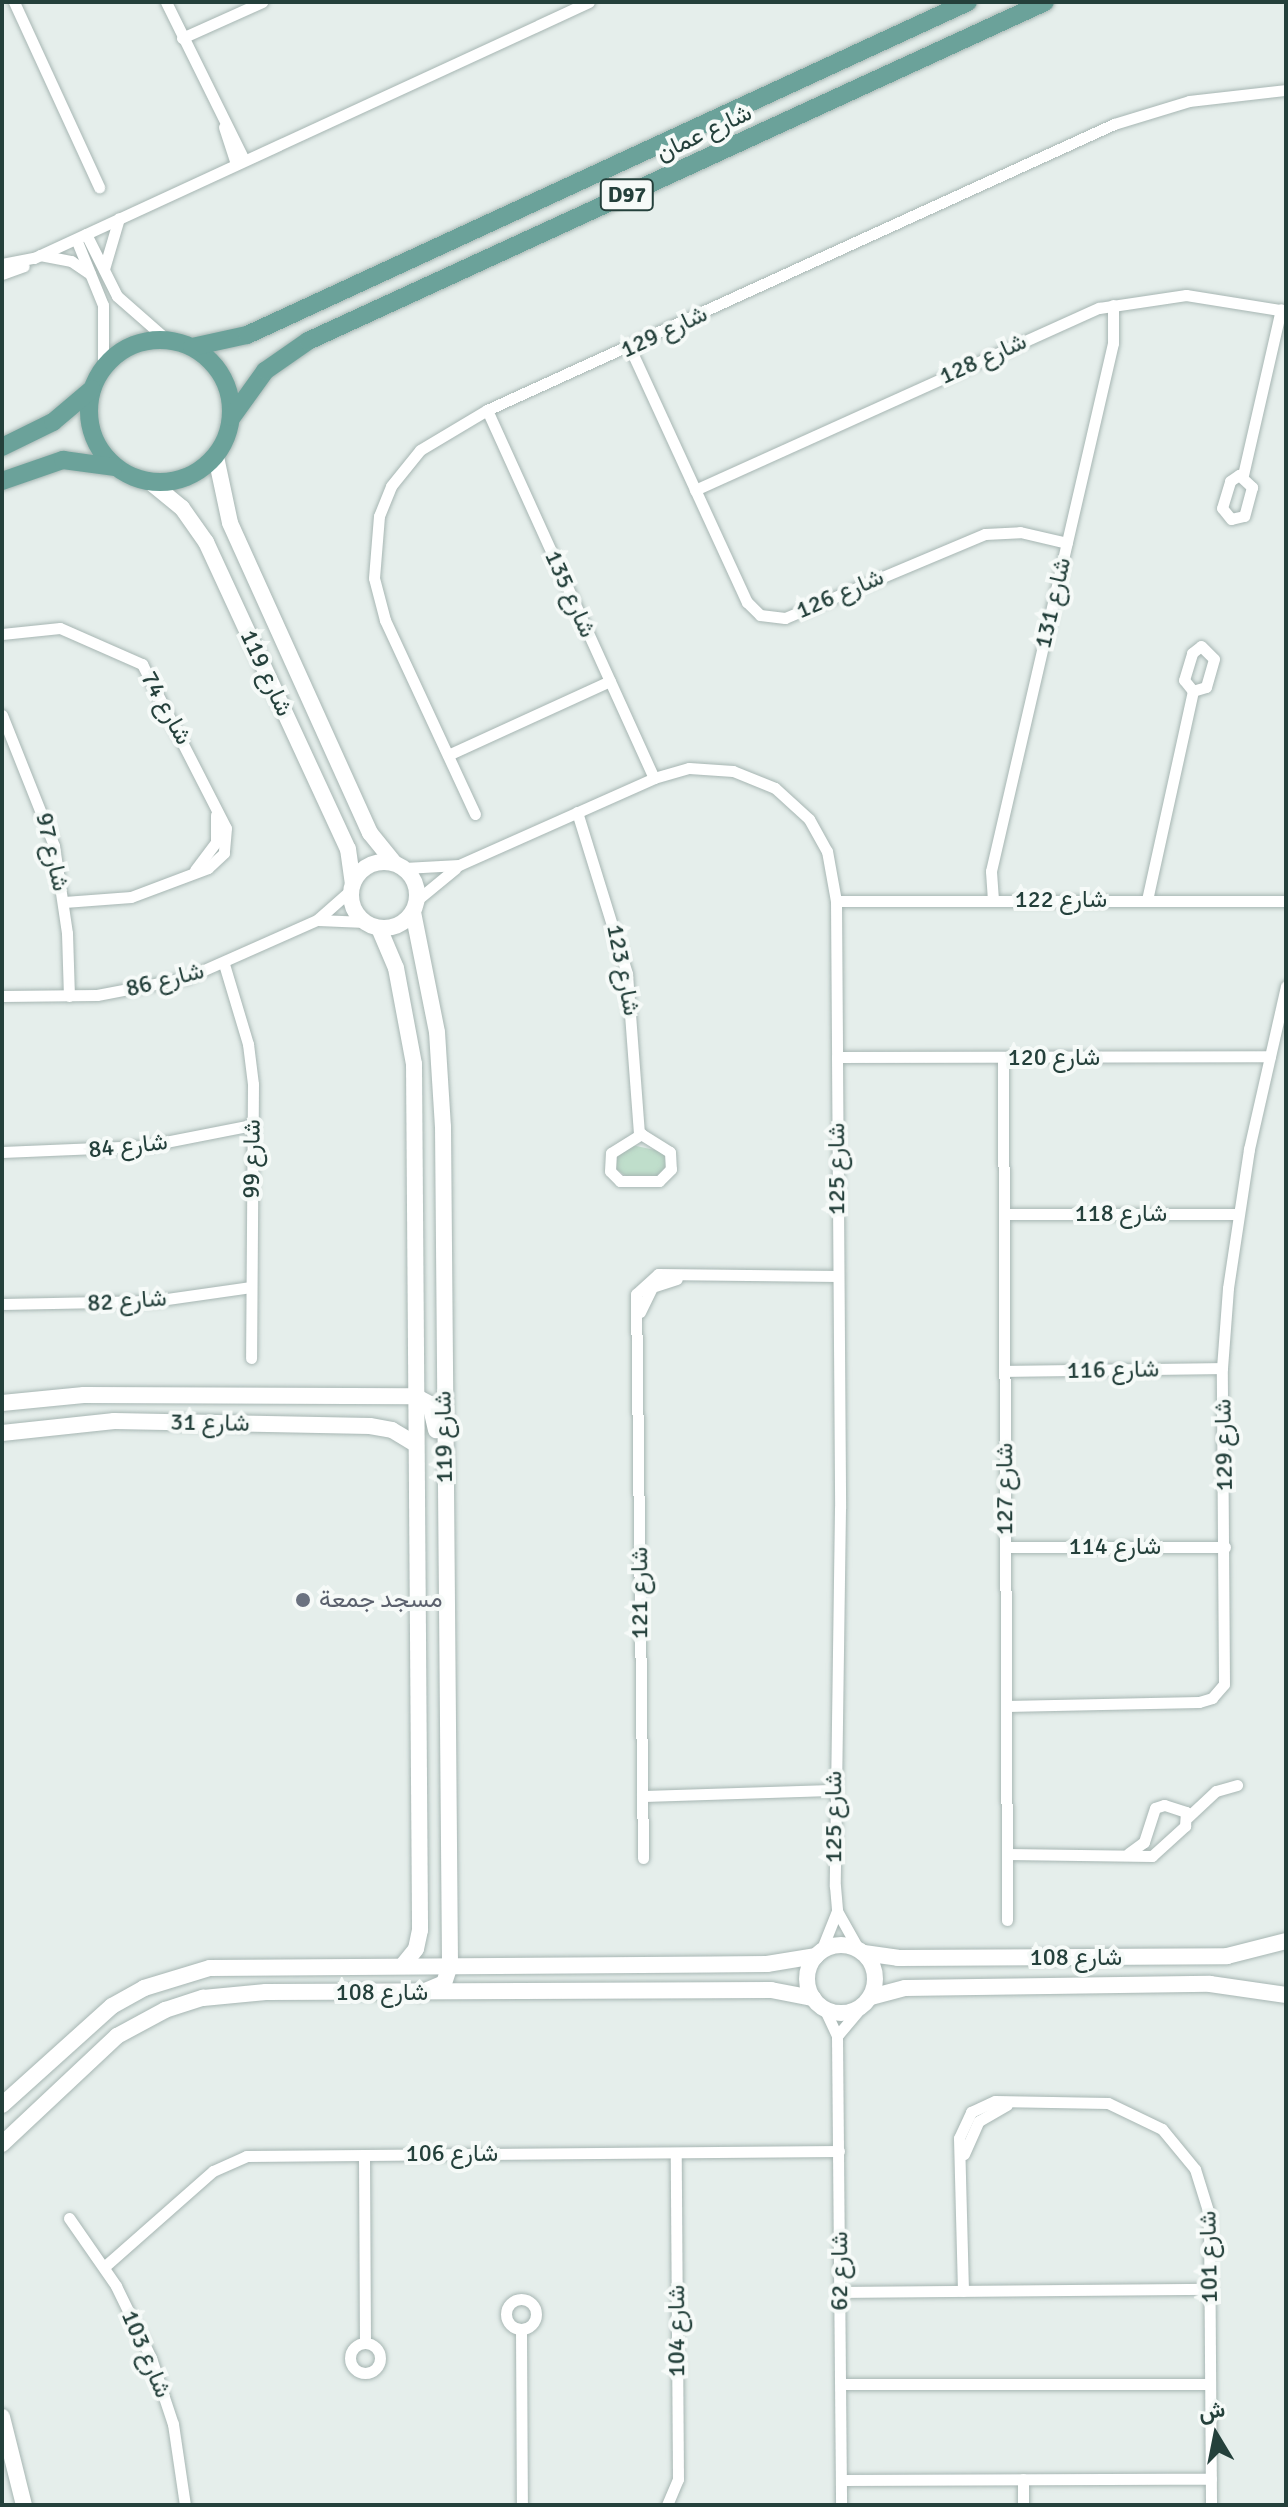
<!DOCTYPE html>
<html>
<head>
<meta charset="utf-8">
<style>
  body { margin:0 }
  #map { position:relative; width:1288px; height:2507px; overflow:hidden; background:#e5eeeb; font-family:Signika,Vazirmatn,sans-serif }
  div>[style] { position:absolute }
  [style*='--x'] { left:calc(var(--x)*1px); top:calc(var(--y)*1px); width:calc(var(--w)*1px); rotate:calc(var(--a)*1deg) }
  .green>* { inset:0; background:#bfdecb }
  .roads { filter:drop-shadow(0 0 2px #a7b6b3) drop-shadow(0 0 2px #a7b6b3) }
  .street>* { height:11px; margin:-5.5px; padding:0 5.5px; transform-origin:5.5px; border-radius:5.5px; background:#fff }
  .street>.ring { margin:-5.5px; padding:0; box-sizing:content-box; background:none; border:11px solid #fff; border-radius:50% }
  .secondary>* { height:16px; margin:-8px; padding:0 8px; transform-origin:8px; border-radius:8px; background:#fff }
  .secondary>.ring { margin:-8px; padding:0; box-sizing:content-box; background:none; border:16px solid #fff; border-radius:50% }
  .primary>* { height:18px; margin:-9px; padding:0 9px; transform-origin:9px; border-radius:9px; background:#6ba29a }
  .primary>.ring { margin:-9px; padding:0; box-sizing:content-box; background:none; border:18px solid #6ba29a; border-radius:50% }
  .dots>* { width:22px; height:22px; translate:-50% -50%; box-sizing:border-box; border:4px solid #f6faf8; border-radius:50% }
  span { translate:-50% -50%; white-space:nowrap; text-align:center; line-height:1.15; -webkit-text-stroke:8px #f6faf8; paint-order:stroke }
  .shield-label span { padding:2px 6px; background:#f6faf8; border:2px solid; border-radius:6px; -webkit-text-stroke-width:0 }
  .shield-label { font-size:22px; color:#24403b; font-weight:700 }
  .street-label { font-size:24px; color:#24403b }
  .worship-label { font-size:24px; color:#5b616d }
  .left { translate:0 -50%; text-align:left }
  .frame { position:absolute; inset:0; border:4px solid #24403b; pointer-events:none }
  .north { position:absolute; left:1176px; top:2395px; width:80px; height:80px; -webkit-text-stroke:6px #f6faf8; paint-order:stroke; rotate:350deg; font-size:22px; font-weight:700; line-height:32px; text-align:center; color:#24403b }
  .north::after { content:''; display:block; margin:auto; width:28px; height:36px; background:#24403b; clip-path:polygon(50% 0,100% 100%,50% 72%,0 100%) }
</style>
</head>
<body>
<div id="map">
  <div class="green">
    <i style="clip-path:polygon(627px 1144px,664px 1152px,667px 1165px,658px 1176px,626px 1176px,616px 1169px,615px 1153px)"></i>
  </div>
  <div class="roads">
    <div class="street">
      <i style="--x:14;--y:2;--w:204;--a:65.3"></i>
      <i style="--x:166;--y:2;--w:176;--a:63.7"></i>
      <i style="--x:182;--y:38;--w:88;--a:-24.2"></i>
      <i style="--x:224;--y:127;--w:38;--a:72"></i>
      <i style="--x:86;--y:234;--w:69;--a:63.4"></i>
      <i style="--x:117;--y:296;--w:67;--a:41.3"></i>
      <i style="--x:76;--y:239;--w:71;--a:67.8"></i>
      <i style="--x:103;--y:305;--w:62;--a:90"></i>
      <i style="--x:40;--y:255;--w:32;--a:11"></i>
      <i style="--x:71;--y:261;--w:23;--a:34"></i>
      <i style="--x:2;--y:264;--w:33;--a:-11"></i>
      <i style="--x:34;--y:258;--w:611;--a:-24.76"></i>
      <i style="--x:104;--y:269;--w:53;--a:-73.6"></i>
      <i style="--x:2;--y:274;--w:23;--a:-20"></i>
      <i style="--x:630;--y:348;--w:280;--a:65.3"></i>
      <i style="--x:747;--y:602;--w:18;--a:45"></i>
      <i style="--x:760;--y:615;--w:25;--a:7"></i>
      <i style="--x:785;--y:618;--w:217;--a:-22.8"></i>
      <i style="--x:985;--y:534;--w:35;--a:-3"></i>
      <i style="--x:1020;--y:532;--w:48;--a:13.2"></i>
      <i style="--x:487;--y:410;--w:404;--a:65.6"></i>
      <i style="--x:1239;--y:475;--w:18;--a:43"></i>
      <i style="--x:1252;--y:487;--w:30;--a:105"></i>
      <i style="--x:1244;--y:516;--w:13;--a:167"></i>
      <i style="--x:1231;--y:519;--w:14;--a:-129"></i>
      <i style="--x:1222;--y:508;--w:28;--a:-73"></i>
      <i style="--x:1230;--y:481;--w:11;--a:-34"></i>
      <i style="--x:1243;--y:475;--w:170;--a:-77.1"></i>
      <i style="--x:695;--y:490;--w:443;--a:-24.3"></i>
      <i style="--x:1099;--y:308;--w:88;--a:-8.5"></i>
      <i style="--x:1186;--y:295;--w:101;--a:9.1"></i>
      <i style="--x:2;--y:634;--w:58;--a:-5.9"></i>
      <i style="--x:60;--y:628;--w:90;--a:23.7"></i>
      <i style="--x:142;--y:664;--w:184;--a:62.9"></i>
      <i style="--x:226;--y:828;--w:25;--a:95"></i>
      <i style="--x:224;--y:853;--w:22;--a:137"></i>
      <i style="--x:208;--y:868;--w:82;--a:159.4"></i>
      <i style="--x:131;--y:897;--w:67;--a:175.7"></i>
      <i style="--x:1201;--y:646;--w:18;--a:45"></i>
      <i style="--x:1214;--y:659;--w:29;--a:106"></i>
      <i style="--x:1206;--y:687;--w:14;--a:163"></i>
      <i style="--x:1193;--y:691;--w:14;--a:-129"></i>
      <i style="--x:1184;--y:680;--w:28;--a:-73"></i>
      <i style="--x:1192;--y:653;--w:11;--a:-38"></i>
      <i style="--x:2;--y:715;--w:141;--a:68.3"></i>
      <i style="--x:54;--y:846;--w:88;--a:81.5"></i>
      <i style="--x:67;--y:933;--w:63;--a:88.2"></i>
      <i style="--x:448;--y:755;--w:178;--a:-24.6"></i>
      <i style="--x:577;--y:812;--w:170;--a:72.8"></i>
      <i style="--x:627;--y:974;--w:160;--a:85.7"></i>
      <i style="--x:475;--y:814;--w:214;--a:-114.9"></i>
      <i style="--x:385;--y:620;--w:43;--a:-104.7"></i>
      <i style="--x:374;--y:578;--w:62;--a:-85.4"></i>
      <i style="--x:379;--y:516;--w:32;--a:-68"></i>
      <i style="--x:391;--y:486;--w:46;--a:-51.1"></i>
      <i style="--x:420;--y:450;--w:78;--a:-30.8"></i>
      <i style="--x:487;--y:410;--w:689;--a:-24.52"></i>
      <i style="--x:1114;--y:124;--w:78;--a:-17"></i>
      <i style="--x:1189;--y:101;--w:98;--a:-6.5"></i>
      <i style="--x:404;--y:868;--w:55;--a:-3.1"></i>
      <i style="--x:459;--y:865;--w:214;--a:-24"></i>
      <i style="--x:654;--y:778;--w:36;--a:-16"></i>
      <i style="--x:689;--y:768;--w:44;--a:3.9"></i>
      <i style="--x:733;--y:771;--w:45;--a:22"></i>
      <i style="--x:775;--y:788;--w:46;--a:42.4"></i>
      <i style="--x:809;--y:819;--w:37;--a:61"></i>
      <i style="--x:827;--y:851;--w:51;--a:79.8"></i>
      <i style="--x:836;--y:901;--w:156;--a:89.6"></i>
      <i style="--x:837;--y:1057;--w:451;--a:89.6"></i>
      <i style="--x:840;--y:1508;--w:378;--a:90.8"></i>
      <i style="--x:835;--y:1886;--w:25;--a:85"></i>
      <i style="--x:837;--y:1911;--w:45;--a:60.6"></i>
      <i style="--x:195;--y:870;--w:35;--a:-53"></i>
      <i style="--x:216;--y:842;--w:27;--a:-90"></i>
      <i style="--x:417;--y:900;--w:50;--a:-39.4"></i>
      <i style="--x:993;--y:900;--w:29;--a:-94"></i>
      <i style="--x:991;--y:871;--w:542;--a:-76.99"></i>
      <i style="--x:1113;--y:343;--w:38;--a:-90"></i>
      <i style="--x:1147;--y:900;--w:214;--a:-77.6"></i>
      <i style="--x:836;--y:901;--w:450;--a:0"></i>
      <i style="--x:318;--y:920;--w:47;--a:2.4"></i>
      <i style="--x:224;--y:964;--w:84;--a:73.3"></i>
      <i style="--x:248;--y:1044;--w:40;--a:82.9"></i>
      <i style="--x:253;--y:1084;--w:274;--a:90.4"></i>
      <i style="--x:2;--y:996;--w:95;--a:-0.6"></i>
      <i style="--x:97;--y:995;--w:91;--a:-10.8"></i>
      <i style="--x:186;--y:978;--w:143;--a:-23.9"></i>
      <i style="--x:317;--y:920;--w:45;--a:-41.4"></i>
      <i style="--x:837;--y:1057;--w:433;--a:-0.1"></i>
      <i style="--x:1003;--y:1058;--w:862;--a:89.73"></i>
      <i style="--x:641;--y:1134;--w:34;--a:32"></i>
      <i style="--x:670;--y:1152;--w:17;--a:87"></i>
      <i style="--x:671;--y:1169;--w:17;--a:135"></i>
      <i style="--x:659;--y:1181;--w:39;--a:180"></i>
      <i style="--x:620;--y:1181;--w:14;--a:-135"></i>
      <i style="--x:610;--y:1171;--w:18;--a:-87"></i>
      <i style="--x:611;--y:1153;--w:36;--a:-32"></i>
      <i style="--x:2;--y:1152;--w:143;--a:-2.4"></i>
      <i style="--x:145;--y:1146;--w:109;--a:-11.1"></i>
      <i style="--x:1004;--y:1214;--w:234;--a:0"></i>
      <i style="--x:2;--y:1304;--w:151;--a:-1.1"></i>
      <i style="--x:153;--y:1301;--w:99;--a:-8.1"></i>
      <i style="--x:640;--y:1312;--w:28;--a:-64"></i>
      <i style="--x:652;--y:1287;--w:26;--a:-18"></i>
      <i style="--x:1004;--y:1371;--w:218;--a:-0.8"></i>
      <i style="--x:1005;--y:1547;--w:220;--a:0"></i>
      <i style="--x:1006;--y:1706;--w:193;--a:-1.2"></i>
      <i style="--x:1199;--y:1702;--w:14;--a:-17"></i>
      <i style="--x:1212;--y:1698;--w:18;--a:-49"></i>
      <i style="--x:1224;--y:1684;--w:316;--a:-90.4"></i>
      <i style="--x:1222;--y:1368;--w:80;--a:-85.7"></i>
      <i style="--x:1228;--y:1288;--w:141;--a:-81.4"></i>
      <i style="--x:1249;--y:1149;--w:167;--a:-77.2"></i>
      <i style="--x:642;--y:1796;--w:191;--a:-1.8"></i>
      <i style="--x:1188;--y:1817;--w:38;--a:-43"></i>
      <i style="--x:1216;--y:1791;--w:22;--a:-16"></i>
      <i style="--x:1007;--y:1854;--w:145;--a:0.8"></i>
      <i style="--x:1152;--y:1856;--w:45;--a:-42.3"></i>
      <i style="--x:1185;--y:1826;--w:14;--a:-86"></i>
      <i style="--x:1186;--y:1812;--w:23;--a:-162"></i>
      <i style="--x:1164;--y:1805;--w:9;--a:162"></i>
      <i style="--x:1155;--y:1808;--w:36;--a:108"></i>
      <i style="--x:1144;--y:1842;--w:19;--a:144"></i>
      <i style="--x:643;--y:1858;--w:564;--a:-90.71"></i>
      <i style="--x:636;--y:1294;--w:30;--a:-42"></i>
      <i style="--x:658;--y:1274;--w:180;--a:0.6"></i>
      <i style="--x:821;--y:1951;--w:43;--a:-68.2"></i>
      <i style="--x:825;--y:2010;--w:29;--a:65"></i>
      <i style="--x:837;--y:2036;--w:469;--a:89.5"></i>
      <i style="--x:837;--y:2036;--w:38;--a:-50"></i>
      <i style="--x:964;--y:2154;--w:36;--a:-66"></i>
      <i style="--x:979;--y:2121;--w:32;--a:-30"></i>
      <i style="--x:364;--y:2155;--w:185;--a:89.7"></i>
      <i style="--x:69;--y:2218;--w:83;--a:55.3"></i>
      <i style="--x:116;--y:2286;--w:80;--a:64.1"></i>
      <i style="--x:151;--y:2358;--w:70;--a:71.6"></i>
      <i style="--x:173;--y:2424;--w:82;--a:81.6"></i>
      <i style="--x:104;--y:2267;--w:145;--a:-41.4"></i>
      <i style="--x:213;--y:2171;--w:36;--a:-24"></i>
      <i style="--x:246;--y:2156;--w:593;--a:-0.48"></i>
      <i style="--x:963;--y:2291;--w:153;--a:-91.5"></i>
      <i style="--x:959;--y:2138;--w:29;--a:-65"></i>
      <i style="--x:971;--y:2112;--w:26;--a:-25"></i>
      <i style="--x:995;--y:2101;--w:113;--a:1"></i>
      <i style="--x:1108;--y:2103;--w:60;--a:25.7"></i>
      <i style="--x:1162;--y:2129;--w:52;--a:50.5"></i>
      <i style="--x:1195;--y:2169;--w:47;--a:72.7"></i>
      <i style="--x:1209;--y:2214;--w:291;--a:89.6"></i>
      <i style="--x:840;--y:2292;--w:370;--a:-0.5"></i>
      <i class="ring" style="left:506px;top:2299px;width:19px;height:19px"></i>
      <i style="--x:521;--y:2331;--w:174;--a:89.7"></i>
      <i class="ring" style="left:350px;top:2343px;width:19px;height:19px"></i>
      <i style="--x:841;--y:2384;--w:369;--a:0"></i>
      <i style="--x:1023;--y:2479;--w:26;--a:90"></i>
      <i style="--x:841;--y:2480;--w:370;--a:-0.2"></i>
      <i style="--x:667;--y:2505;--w:28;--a:-67"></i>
      <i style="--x:678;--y:2479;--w:326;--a:-90.4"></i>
    </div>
    <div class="secondary">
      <i style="--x:216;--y:457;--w:67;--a:78"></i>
      <i style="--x:230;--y:523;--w:340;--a:65.7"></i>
      <i style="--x:370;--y:833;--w:38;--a:51"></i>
      <i style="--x:149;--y:481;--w:43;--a:39.3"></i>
      <i style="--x:182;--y:508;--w:42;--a:54.8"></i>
      <i style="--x:206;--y:542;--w:338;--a:65.2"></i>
      <i style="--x:348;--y:849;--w:34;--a:82"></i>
      <i class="ring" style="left:351px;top:862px;width:50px;height:50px"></i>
      <i style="--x:413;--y:912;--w:122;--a:78.7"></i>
      <i style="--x:437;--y:1032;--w:95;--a:86.4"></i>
      <i style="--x:443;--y:1127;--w:838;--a:89.52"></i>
      <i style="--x:450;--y:1965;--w:19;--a:108"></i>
      <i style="--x:444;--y:1983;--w:26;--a:157"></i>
      <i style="--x:379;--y:928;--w:43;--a:67"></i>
      <i style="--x:396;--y:968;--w:98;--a:79.4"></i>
      <i style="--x:414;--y:1064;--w:866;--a:89.6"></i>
      <i style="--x:420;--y:1930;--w:19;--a:102"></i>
      <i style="--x:416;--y:1949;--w:19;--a:129"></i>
      <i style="--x:2;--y:1403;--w:82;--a:-5.6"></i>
      <i style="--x:84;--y:1395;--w:331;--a:0.2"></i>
      <i style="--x:415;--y:1396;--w:17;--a:28"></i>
      <i style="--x:430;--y:1404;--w:27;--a:77"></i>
      <i style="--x:2;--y:1433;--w:113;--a:-6.1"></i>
      <i style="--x:114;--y:1421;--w:256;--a:1.1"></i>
      <i style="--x:370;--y:1426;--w:22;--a:10"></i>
      <i style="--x:392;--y:1430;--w:26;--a:31"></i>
      <i class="ring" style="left:807px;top:1945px;width:52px;height:52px"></i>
      <i style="--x:864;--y:1953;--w:34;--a:8"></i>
      <i style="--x:898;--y:1958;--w:329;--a:-0.3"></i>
      <i style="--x:1227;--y:1956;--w:61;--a:-14.3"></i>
      <i style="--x:871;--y:1997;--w:35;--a:-15"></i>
      <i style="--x:905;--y:1988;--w:305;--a:-0.8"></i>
      <i style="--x:1210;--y:1984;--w:77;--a:8.2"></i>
      <i style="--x:2;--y:2105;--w:148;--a:-42"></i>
      <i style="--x:112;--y:2006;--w:37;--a:-29"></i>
      <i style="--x:144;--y:1988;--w:69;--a:-16.9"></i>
      <i style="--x:210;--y:1968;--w:557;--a:-0.41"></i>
      <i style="--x:767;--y:1964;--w:50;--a:-9.3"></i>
      <i style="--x:2;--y:2144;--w:158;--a:-43.2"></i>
      <i style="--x:117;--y:2036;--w:55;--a:-28.4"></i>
      <i style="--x:165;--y:2010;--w:40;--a:-18"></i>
      <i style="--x:203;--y:1998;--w:63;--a:-5.4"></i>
      <i style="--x:266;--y:1992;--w:505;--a:-0.23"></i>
      <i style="--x:771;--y:1990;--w:43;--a:10.8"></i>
      <i style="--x:2;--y:2417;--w:91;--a:76"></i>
    </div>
    <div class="primary">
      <i class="ring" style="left:89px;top:340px;width:124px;height:124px"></i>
      <i style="--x:192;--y:347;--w:56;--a:-12.3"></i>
      <i style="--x:247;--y:335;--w:794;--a:-24.79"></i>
      <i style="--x:232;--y:417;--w:57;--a:-54.3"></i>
      <i style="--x:265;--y:371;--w:52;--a:-34.9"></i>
      <i style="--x:308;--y:341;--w:811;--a:-24.7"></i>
      <i style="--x:2;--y:447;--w:57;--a:-26.1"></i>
      <i style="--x:53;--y:422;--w:51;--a:-40.2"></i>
      <i style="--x:2;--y:481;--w:65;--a:-19"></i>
      <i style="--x:63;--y:460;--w:51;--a:7.8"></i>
    </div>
  </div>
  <div class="dots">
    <i style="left:303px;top:1600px;background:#6b7280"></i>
  </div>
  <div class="shield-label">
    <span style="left:627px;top:195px">D97</span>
  </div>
  <div class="street-label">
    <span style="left:704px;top:133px;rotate:-25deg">شارع عمان</span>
    <span style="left:664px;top:332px;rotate:-25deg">شارع 129</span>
    <span style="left:983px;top:359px;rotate:-24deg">شارع 128</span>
    <span style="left:570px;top:594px;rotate:66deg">شارع 135</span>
    <span style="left:840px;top:594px;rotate:-23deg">شارع 126</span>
    <span style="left:1053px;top:603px;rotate:-77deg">شارع 131</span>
    <span style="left:266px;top:673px;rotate:65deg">شارع 119</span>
    <span style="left:166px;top:708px;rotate:61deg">شارع 74</span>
    <span style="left:52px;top:852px;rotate:77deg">شارع 97</span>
    <span style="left:1061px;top:900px">شارع 122</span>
    <span style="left:623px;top:970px;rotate:79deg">شارع 123</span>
    <span style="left:165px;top:980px;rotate:-14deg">شارع 86</span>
    <span style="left:1054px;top:1058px">شارع 120</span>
    <span style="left:128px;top:1146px;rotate:-6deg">شارع 84</span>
    <span style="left:252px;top:1159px;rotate:-89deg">شارع 99</span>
    <span style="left:837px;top:1169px;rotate:-90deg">شارع 125</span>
    <span style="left:1121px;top:1214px">شارع 118</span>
    <span style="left:127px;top:1301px;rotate:-4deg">شارع 82</span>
    <span style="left:1113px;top:1370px;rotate:-1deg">شارع 116</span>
    <span style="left:210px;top:1423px;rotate:1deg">شارع 31</span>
    <span style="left:444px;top:1437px;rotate:-91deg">شارع 119</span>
    <span style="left:1224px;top:1445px;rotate:-91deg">شارع 129</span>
    <span style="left:1005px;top:1489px;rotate:-90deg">شارع 127</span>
    <span style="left:1115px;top:1547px">شارع 114</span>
    <span style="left:640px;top:1593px;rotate:-90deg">شارع 121</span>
    <span style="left:834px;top:1817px;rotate:-90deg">شارع 125</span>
    <span style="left:1076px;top:1958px">شارع 108</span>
    <span style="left:382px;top:1993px">شارع 108</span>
    <span style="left:452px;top:2154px">شارع 106</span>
    <span style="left:1209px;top:2257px;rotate:-91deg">شارع 101</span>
    <span style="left:840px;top:2271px;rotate:-90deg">شارع 62</span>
    <span style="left:677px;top:2331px;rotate:-90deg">شارع 104</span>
    <span style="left:146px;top:2354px;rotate:67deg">شارع 103</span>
  </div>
  <div class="worship-label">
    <span class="left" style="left:319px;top:1600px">مسجد جمعة</span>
  </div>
  <div class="frame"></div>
  <div class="north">ش</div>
</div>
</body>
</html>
